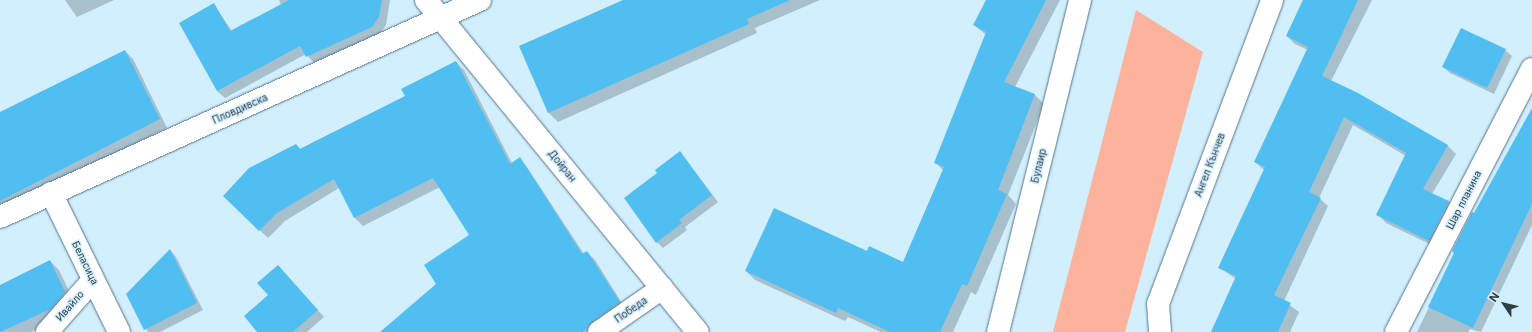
<!DOCTYPE html>
<html>
<head>
<meta charset="utf-8">
<style>
  body { margin:0 }
  #map { position:relative; width:1532px; height:332px; overflow:hidden; background:#d2efff; font-family:Inter,sans-serif }
  div>[style] { position:absolute }
  [style*='--x'] { left:calc(var(--x)*1px); top:calc(var(--y)*1px); width:calc(var(--w)*1px); rotate:calc(var(--a)*1deg) }
  .green>* { inset:0; background:#fbb39c }
  .shadow>* { inset:0; background:#0003 }
  .building>* { inset:0; background:#51bef2 }
  .roads { filter:drop-shadow(0 0 1px #547485) drop-shadow(0 0 1px #547485) }
  .minor>* { height:22px; margin:-11px; padding:0 11px; transform-origin:11px; border-radius:11px; background:#fff }
  span { translate:-50% -50%; white-space:nowrap; text-align:center; line-height:1.15; -webkit-text-stroke:3px #d2efff; paint-order:stroke }
  .street-label { font-size:10px; color:#2f3d45 }
  .north { position:absolute; left:1484px; top:284px; width:40px; height:40px; -webkit-text-stroke:3px #d2efff; paint-order:stroke; rotate:305deg; font-size:11px; font-weight:700; line-height:16px; text-align:center; color:#2f3d45 }
  .north::after { content:''; display:block; margin:auto; width:14px; height:18px; background:#2f3d45; clip-path:polygon(50% 0,100% 100%,50% 72%,0 100%) }
</style>
</head>
<body>
<div id="map">
  <div class="green">
    <i style="clip-path:polygon(1136px 10px,1203px 52px,1125px 332px,1053px 332px)"></i>
  </div>
  <div class="shadow">
    <i style="clip-path:polygon(65px 0,114px 0,77px 17px)"></i>
    <i style="clip-path:polygon(279px 0,390px 0,386px 25px,380px 34px,315px 64px,306px 54px,225px 98px,217px 91px,214px 5px,232px 31px,281px 5px)"></i>
    <i style="clip-path:polygon(624px 0,820px 0,755px 28px,757px 33px,558px 122px,549px 113px,520px 46px)"></i>
    <i style="clip-path:polygon(987px 0,1060px 0,1015px 87px,1035px 95px,1044px 104px,1008px 195px,1016px 204px,976px 295px,971px 292px,953px 332px,881px 332px,848px 317px,845px 321px,755px 280px,746px 271px,867px 252px,903px 263px,944px 171px,935px 162px,986px 35px,974px 25px)"></i>
    <i style="clip-path:polygon(1304px 0,1372px 0,1331px 81px,1448px 146px,1456px 154px,1432px 194px,1449px 202px,1457px 210px,1438px 248px,1386px 223px,1378px 215px,1406px 156px,1353px 125px,1319px 198px,1328px 206px,1284px 301px,1299px 312px,1290px 332px,1212px 332px,1236px 279px,1220px 268px,1265px 171px,1255px 162px,1308px 50px,1295px 44px,1287px 36px)"></i>
    <i style="clip-path:polygon(1505px 50px,1512px 56px,1494px 94px,1450px 73px,1443px 67px)"></i>
    <i style="clip-path:polygon(125px 51px,133px 59px,167px 128px,0 212px,0 113px)"></i>
    <i style="clip-path:polygon(456px 62px,464px 70px,512px 163px,519px 159px,527px 167px,584px 254px,587px 252px,595px 260px,627px 311px,598px 332px,393px 332px,437px 284px,471px 235px,440px 187px,363px 226px,355px 218px,339px 188px,285px 221px,268px 238px,224px 196px,300px 149px,406px 96px)"></i>
    <i style="clip-path:polygon(1532px 123px,1532px 225px,1481px 332px,1470px 329px,1468px 332px,1417px 332px,1474px 214px)"></i>
    <i style="clip-path:polygon(680px 152px,718px 202px,685px 227px,687px 230px,663px 248px,657px 242px,658px 174px)"></i>
    <i style="clip-path:polygon(170px 250px,176px 257px,203px 310px,160px 332px,148px 332px,127px 294px)"></i>
    <i style="clip-path:polygon(50px 261px,59px 270px,74px 302px,60px 318px,31px 332px,0 332px,0 286px)"></i>
    <i style="clip-path:polygon(284px 273px,324px 317px,307px 332px,259px 332px,269px 295px)"></i>
  </div>
  <div class="building">
    <i style="clip-path:polygon(289px 0,382px 0,379px 17px,372px 27px,306px 57px,300px 46px,217px 91px,179px 23px,214px 3px,230px 31px)"></i>
    <i style="clip-path:polygon(623px 0,790px 0,747px 19px,749px 24px,548px 113px,519px 46px)"></i>
    <i style="clip-path:polygon(986px 0,1046px 0,1004px 82px,1035px 94px,998px 190px,1007px 194px,967px 286px,962px 284px,940px 332px,890px 332px,838px 308px,836px 313px,745px 271px,774px 208px,867px 251px,869px 246px,903px 262px,944px 167px,934px 163px,986px 32px,973px 25px)"></i>
    <i style="clip-path:polygon(1303px 0,1358px 0,1322px 76px,1358px 93px,1448px 145px,1423px 189px,1449px 201px,1429px 241px,1376px 215px,1406px 153px,1344px 117px,1309px 192px,1321px 198px,1274px 295px,1291px 303px,1278px 332px,1211px 332px,1236px 276px,1218px 268px,1265px 167px,1254px 162px,1308px 47px,1286px 36px)"></i>
    <i style="clip-path:polygon(1461px 28px,1506px 49px,1487px 88px,1442px 67px)"></i>
    <i style="clip-path:polygon(125px 50px,160px 119px,0 201px,0 112px)"></i>
    <i style="clip-path:polygon(456px 61px,510px 164px,520px 157px,582px 254px,587px 251px,620px 302px,592px 322px,583px 332px,380px 332px,436px 284px,424px 265px,469px 235px,433px 178px,354px 218px,334px 179px,277px 213px,259px 231px,223px 196px,249px 168px,296px 144px,300px 149px,405px 96px,401px 89px)"></i>
    <i style="clip-path:polygon(1532px 108px,1532px 204px,1473px 328px,1428px 307px,1454px 253px,1452px 251px,1472px 212px,1474px 213px)"></i>
    <i style="clip-path:polygon(680px 151px,712px 195px,679px 220px,682px 223px,656px 243px,624px 198px,657px 173px,655px 170px)"></i>
    <i style="clip-path:polygon(170px 249px,197px 303px,144px 330px,126px 294px)"></i>
    <i style="clip-path:polygon(50px 260px,65px 292px,51px 309px,0 332px,0 285px)"></i>
    <i style="clip-path:polygon(278px 265px,318px 310px,293px 332px,257px 332px,244px 316px,268px 295px,257px 283px)"></i>
  </div>
  <div class="roads">
    <div class="minor">
      <i style="--x:426;--y:0;--w:429;--a:50.7"></i>
      <i style="--x:51;--y:193;--w:155;--a:63.9"></i>
      <i style="--x:0;--y:217;--w:527;--a:-24.33"></i>
      <i style="--x:47;--y:332;--w:69;--a:-48.5"></i>
      <i style="--x:599;--y:332;--w:77;--a:-34.9"></i>
      <i style="--x:998;--y:332;--w:342;--a:-76.1"></i>
      <i style="--x:1160;--y:332;--w:28;--a:-94"></i>
      <i style="--x:1158;--y:304;--w:325;--a:-69.4"></i>
      <i style="--x:1396;--y:332;--w:296;--a:-62.7"></i>
    </div>
  </div>
  <div class="street-label">
    <span style="left:240px;top:109px;rotate:-24deg">Пловдивска</span>
    <span style="left:1210px;top:165px;rotate:-69deg">Ангел Кънчев</span>
    <span style="left:562px;top:166px;rotate:51deg">Дойран</span>
    <span style="left:1039px;top:166px;rotate:-76deg">Булаир</span>
    <span style="left:1464px;top:200px;rotate:-63deg">Шар планина</span>
    <span style="left:85px;top:263px;rotate:64deg">Беласица</span>
    <span style="left:70px;top:306px;rotate:-48deg">Ивайло</span>
    <span style="left:631px;top:310px;rotate:-35deg">Победа</span>
  </div>
  <div class="north">N</div>
</div>
</body>
</html>
